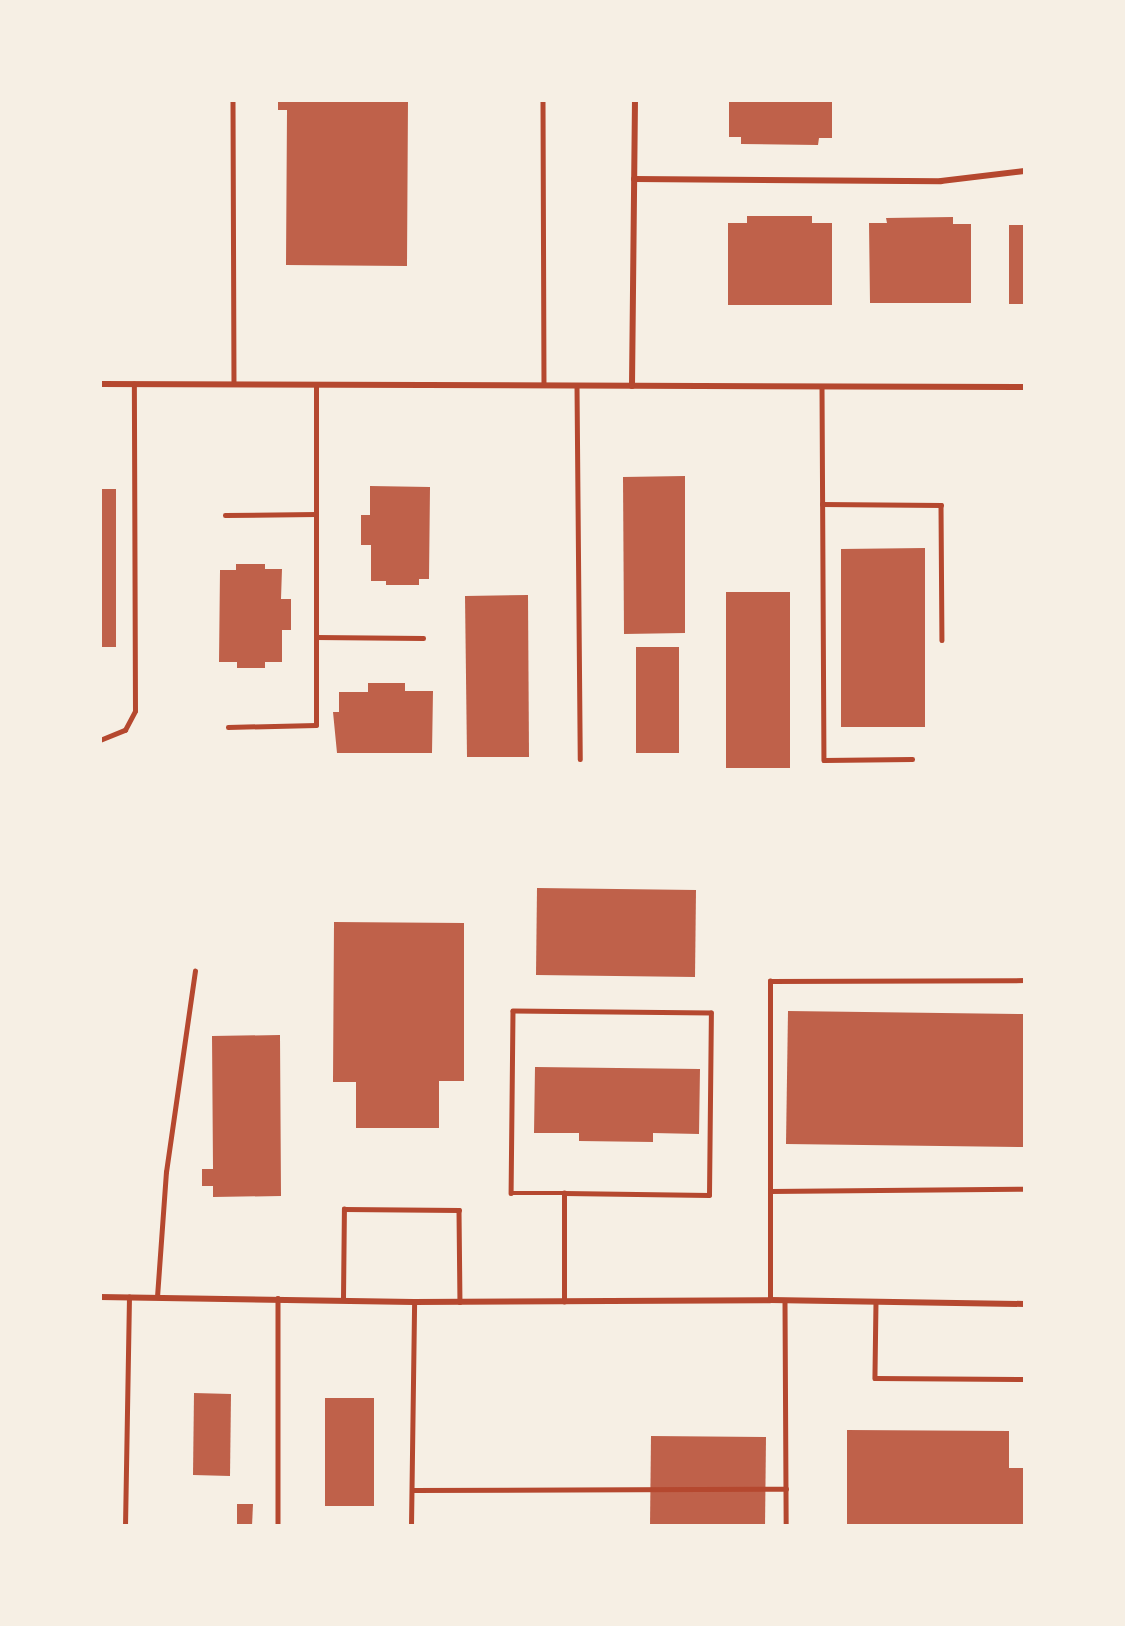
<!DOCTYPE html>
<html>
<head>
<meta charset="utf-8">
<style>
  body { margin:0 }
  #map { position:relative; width:1125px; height:1626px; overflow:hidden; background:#f6efe4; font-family:"Fira Sans Condensed",sans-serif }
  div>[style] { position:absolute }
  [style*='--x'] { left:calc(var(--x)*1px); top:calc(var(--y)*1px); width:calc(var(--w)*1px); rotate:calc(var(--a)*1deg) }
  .building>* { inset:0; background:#bf614a }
  .service>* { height:4.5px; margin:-2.25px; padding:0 2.25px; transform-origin:2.25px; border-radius:2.25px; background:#b5482f }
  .minor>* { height:6px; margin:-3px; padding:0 3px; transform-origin:3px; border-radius:3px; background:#b5482f }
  span { translate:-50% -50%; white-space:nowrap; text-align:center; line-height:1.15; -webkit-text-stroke:6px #f6efe4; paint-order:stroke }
  .frame { position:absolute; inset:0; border:102px solid #f6efe4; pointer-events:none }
</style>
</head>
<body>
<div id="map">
  <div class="building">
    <i style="clip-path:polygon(278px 100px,408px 100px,407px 266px,286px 265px,287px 110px,278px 110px)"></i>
    <i style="clip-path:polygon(729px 100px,832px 100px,832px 138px,819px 138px,818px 145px,741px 144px,741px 137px,729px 137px)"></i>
    <i style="clip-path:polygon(747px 216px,812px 216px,812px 223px,832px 223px,832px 305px,728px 305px,728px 223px,747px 223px)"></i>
    <i style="clip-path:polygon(953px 217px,953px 224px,971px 224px,971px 303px,870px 303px,869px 223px,887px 223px,886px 218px)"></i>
    <i style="clip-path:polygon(1009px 225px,1024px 225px,1024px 304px,1009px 304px)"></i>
    <i style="clip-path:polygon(685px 476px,685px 633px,624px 634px,623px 477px)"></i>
    <i style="clip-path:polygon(370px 486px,430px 487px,429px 579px,419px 579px,419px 585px,386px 585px,386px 581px,371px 581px,371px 545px,361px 545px,361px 515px,370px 515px)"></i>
    <i style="clip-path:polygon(100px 489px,116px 489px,116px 647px,100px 647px)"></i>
    <i style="clip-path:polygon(925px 548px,925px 727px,841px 727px,841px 549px)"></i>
    <i style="clip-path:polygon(236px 564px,265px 564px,265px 569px,282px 569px,281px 599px,291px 599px,291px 630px,282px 630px,282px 662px,265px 662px,265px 668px,237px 668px,237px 662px,219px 662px,220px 570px,236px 570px)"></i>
    <i style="clip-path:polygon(726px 592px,790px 592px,790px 768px,726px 768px)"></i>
    <i style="clip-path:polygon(528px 595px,529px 757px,467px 757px,465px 596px)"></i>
    <i style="clip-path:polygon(636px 647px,679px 647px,679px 753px,636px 753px)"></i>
    <i style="clip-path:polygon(368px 683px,405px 683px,405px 691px,433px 691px,432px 753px,337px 753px,333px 712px,339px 712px,339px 692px,368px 692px)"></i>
    <i style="clip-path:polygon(537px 888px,696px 890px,695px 977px,536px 975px)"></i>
    <i style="clip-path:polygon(334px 922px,464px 923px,464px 1081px,439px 1081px,439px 1128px,356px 1128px,356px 1082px,333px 1082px)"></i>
    <i style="clip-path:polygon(788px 1011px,1024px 1014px,1024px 1147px,786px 1144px)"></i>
    <i style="clip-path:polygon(280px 1035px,281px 1196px,213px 1197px,213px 1186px,202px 1186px,202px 1169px,213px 1169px,212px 1036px)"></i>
    <i style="clip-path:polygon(535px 1067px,700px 1069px,699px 1134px,653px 1133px,653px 1142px,579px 1141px,579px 1133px,534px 1133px)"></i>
    <i style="clip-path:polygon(194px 1393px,231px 1394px,230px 1476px,193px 1475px)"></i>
    <i style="clip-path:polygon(325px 1398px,374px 1398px,374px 1506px,325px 1506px)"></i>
    <i style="clip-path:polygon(847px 1430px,1009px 1431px,1009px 1468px,1024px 1468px,1024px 1526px,847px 1526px)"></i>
    <i style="clip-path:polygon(651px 1436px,766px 1437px,765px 1526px,650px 1526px)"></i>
    <i style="clip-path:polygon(237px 1504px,253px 1504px,252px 1526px,237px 1526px)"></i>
  </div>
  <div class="service">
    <i style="--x:233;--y:100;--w:284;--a:89.8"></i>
    <i style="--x:543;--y:100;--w:285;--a:89.8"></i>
    <i style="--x:577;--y:385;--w:374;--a:89.5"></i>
    <i style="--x:822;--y:386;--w:374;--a:89.7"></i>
    <i style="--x:824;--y:760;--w:88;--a:-0.7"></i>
    <i style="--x:822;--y:504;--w:119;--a:0.5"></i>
    <i style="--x:941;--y:505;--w:135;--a:89.6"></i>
    <i style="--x:225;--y:515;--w:91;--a:-0.6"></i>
    <i style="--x:316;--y:637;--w:107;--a:0.5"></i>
    <i style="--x:228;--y:727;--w:88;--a:-1.3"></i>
    <i style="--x:316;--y:725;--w:340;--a:-90"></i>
    <i style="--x:100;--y:740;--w:27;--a:-22"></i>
    <i style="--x:125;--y:730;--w:21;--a:-62"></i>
    <i style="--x:135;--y:711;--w:327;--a:-90.2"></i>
    <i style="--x:770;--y:1191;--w:210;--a:-90"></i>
    <i style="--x:770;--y:981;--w:254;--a:-0.2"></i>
    <i style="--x:157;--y:1297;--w:125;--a:-85.9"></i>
    <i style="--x:166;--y:1172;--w:203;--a:-81.8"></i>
    <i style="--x:278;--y:1298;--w:228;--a:90"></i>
    <i style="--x:343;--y:1298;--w:89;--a:-89.4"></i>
    <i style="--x:344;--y:1209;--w:115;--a:0.5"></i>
    <i style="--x:459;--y:1210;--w:92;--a:89.4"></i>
    <i style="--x:770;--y:1300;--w:109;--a:-90"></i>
    <i style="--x:770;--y:1191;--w:254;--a:-0.5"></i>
    <i style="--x:785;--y:1301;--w:225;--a:89.7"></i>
    <i style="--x:564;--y:1302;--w:109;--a:-90"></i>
    <i style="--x:564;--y:1193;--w:145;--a:0.8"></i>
    <i style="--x:709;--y:1195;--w:182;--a:-89.4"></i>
    <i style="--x:711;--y:1013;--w:198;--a:-179.4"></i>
    <i style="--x:513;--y:1011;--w:182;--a:90.6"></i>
    <i style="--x:511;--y:1193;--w:53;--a:0"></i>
    <i style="--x:876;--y:1302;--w:76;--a:90.8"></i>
    <i style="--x:875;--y:1378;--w:149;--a:0.4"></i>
    <i style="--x:412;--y:1490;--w:374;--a:-0.2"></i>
    <i style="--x:125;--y:1526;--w:229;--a:-89"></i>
    <i style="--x:411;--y:1526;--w:224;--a:-89.2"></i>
  </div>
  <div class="minor">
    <i style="--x:634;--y:179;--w:307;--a:0.4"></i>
    <i style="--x:941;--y:181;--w:84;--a:-6.9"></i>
    <i style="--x:100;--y:384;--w:924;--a:0.19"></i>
    <i style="--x:632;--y:386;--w:286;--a:-89.4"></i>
    <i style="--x:100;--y:1297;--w:314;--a:0.9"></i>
    <i style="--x:414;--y:1302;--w:356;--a:-0.3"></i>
    <i style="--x:770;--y:1300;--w:254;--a:0.9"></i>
  </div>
  <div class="frame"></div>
</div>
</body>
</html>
